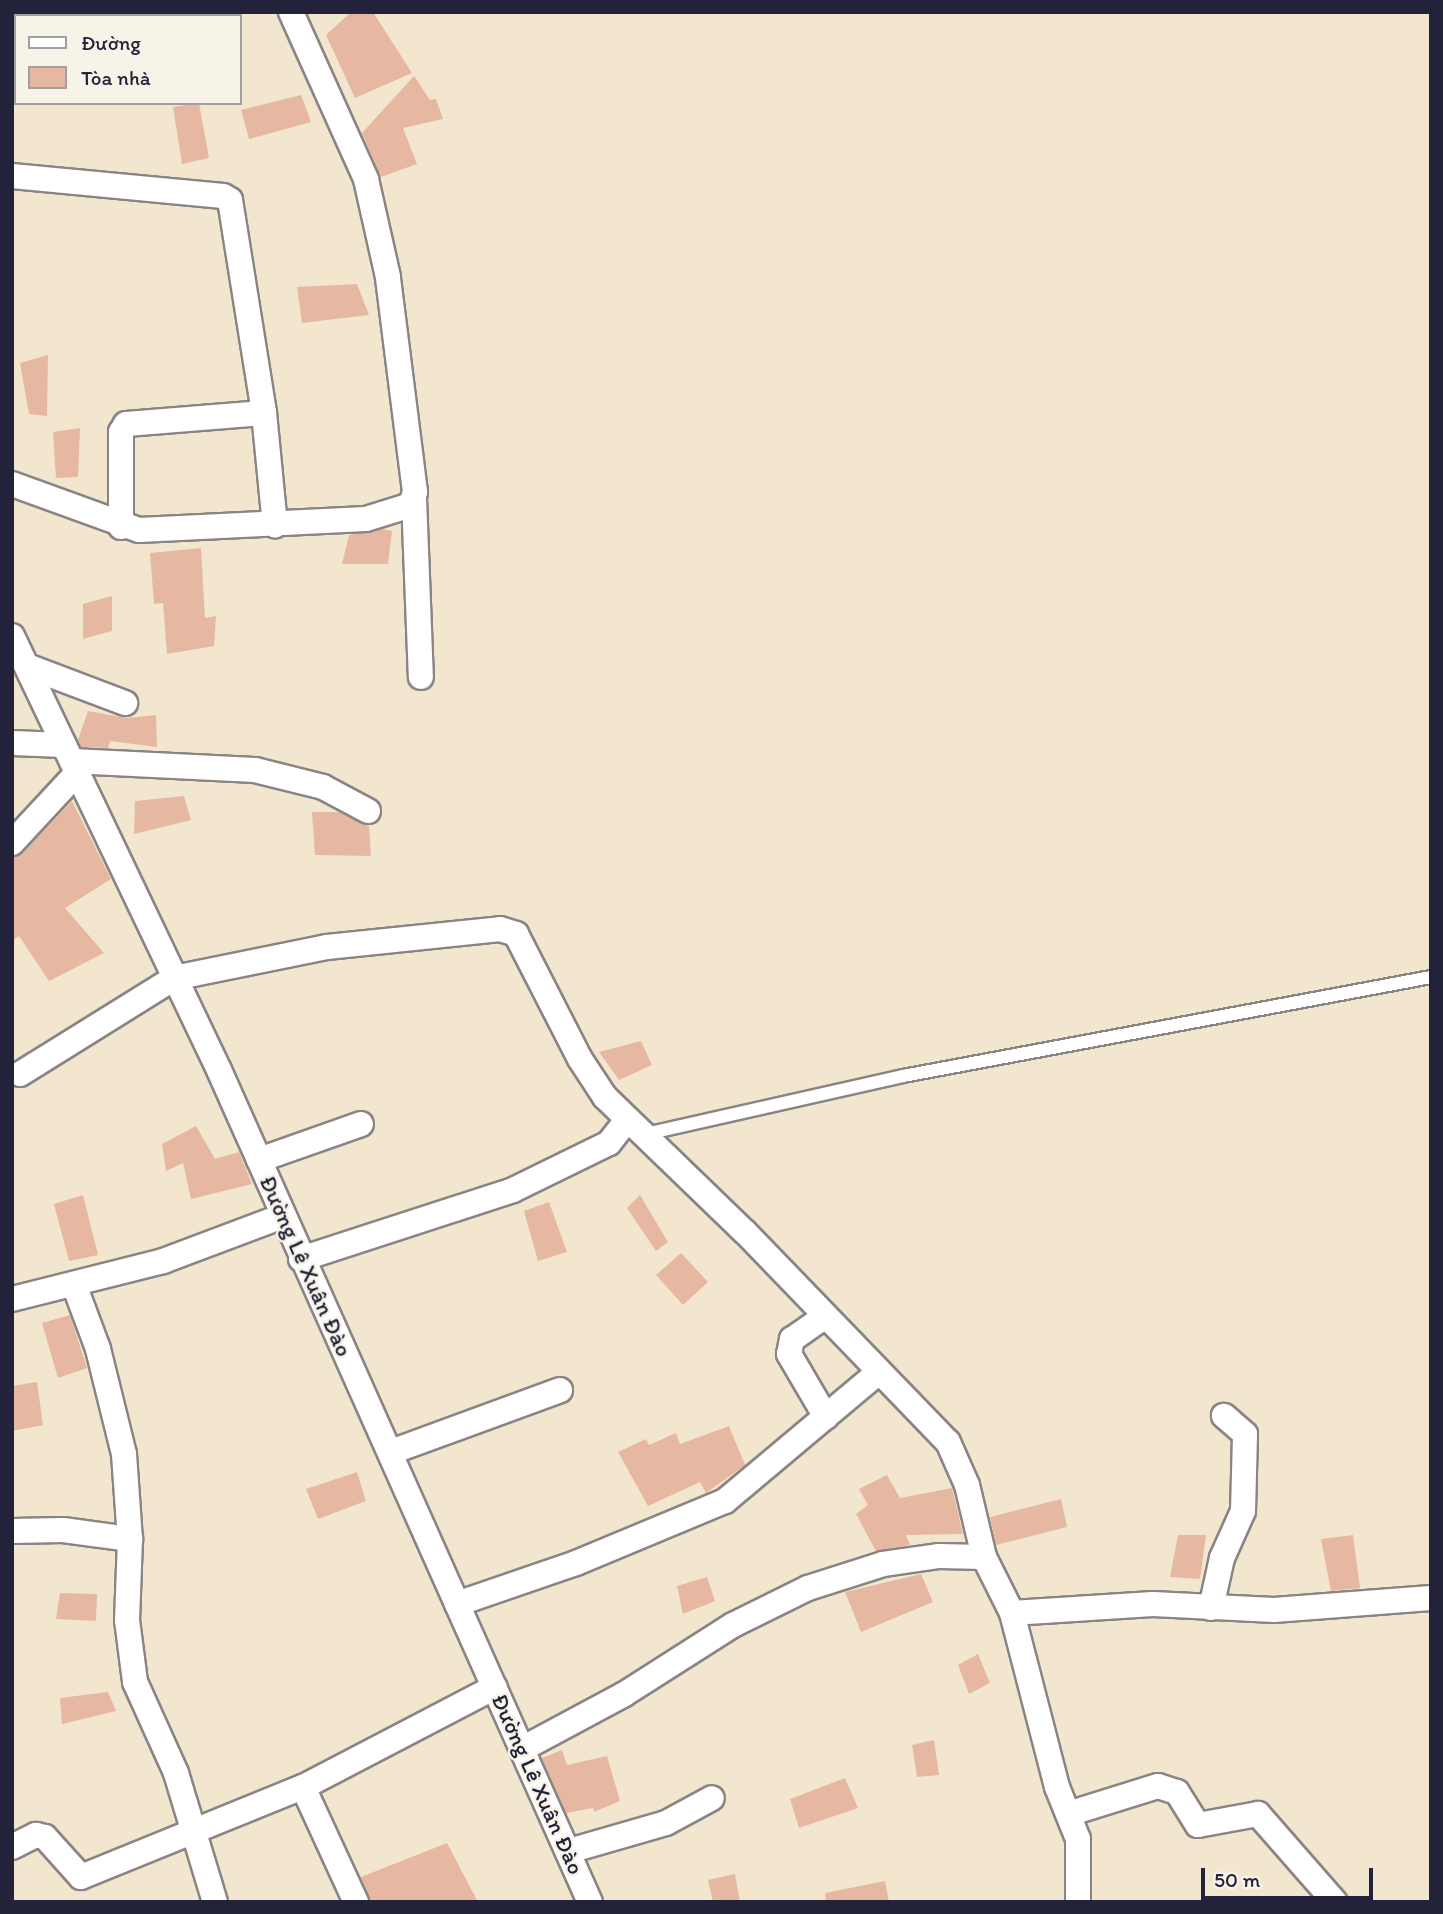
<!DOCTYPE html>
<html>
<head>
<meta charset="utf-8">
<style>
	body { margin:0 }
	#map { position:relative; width:1443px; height:1914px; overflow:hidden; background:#f3e6ce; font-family:Itim,sans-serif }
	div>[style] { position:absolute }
	.building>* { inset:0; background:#e7b8a1 }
	.roads { filter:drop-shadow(2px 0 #8a8484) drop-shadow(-2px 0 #8a8484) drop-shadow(0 2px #8a8484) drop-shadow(0 -2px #8a8484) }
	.service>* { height:12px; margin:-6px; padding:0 6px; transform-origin:6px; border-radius:6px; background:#fff }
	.minor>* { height:24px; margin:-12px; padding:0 12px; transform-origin:12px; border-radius:12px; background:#fff }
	span { translate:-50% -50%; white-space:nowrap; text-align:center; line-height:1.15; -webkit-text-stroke:5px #f7f3e8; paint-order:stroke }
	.street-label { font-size:23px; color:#22223b }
	.frame { position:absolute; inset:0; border:14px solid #22223b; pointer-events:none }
	.legend { position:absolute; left:14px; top:14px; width:228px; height:91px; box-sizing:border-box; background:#f7f3e8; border:2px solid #a29fa3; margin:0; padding:9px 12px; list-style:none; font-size:21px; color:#22223b }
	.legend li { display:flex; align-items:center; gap:14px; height:35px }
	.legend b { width:35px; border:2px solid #a29fa3 }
	.scale { position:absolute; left:1201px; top:1868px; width:172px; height:32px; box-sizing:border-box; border:4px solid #22223b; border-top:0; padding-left:9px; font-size:21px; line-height:24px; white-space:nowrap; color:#22223b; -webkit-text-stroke:5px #f7f3e8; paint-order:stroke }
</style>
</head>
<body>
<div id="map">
	<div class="building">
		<i style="clip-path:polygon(351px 12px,373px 12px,412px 73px,355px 98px,326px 35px)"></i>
		<i style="clip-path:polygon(414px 76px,430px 100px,436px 99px,443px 119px,403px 128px,417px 164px,381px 177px,362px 133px)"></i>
		<i style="clip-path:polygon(301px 95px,311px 122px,249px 139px,241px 110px)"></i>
		<i style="clip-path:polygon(199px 103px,209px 158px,182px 164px,173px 107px)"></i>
		<i style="clip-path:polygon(357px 284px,369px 315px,302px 323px,297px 287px)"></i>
		<i style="clip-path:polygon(48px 355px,47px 416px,29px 414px,20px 363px)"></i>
		<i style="clip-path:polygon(80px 428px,78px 477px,56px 478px,53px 432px)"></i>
		<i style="clip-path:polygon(383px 529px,392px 531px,388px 564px,342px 564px,349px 535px)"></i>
		<i style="clip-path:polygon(201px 548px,205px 618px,216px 616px,214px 646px,167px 654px,163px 603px,154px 604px,150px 553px)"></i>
		<i style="clip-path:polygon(112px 596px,112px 631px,83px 639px,83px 604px)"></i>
		<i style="clip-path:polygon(88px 711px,127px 718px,156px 715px,157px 747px,110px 741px,108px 748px,81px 747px,78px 740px)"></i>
		<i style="clip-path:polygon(184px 796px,191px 820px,134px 834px,135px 801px)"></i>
		<i style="clip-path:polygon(72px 801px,111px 879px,65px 908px,104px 953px,49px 981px,19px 936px,12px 941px,12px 857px,23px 853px)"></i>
		<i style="clip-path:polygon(312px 812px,338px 812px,369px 826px,371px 856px,315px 855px)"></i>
		<i style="clip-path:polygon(641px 1041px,652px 1065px,619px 1080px,599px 1052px)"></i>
		<i style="clip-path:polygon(196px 1126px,215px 1159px,239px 1152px,252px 1184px,191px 1199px,183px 1163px,166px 1171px,162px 1144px)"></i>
		<i style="clip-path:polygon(83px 1195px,98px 1255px,69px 1261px,54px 1204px)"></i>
		<i style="clip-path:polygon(640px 1195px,668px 1242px,656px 1251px,627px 1208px)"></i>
		<i style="clip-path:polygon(549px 1202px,567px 1252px,538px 1261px,524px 1211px)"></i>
		<i style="clip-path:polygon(681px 1253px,708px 1282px,683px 1305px,656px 1275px)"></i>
		<i style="clip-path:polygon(70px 1315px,87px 1368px,58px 1378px,42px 1323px)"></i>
		<i style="clip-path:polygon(37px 1382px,43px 1425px,12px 1431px,12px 1386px)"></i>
		<i style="clip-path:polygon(729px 1426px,745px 1465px,706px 1493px,700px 1482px,648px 1506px,618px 1452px,646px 1439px,649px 1445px,676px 1433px,680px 1444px)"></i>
		<i style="clip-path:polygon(357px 1472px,366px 1501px,318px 1519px,306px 1489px)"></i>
		<i style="clip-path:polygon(887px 1475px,900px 1498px,952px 1488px,963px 1534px,906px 1535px,910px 1545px,876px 1551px,856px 1514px,868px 1505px,859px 1489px)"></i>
		<i style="clip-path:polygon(1061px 1499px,1067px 1527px,996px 1545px,990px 1517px)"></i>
		<i style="clip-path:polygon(1178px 1535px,1206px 1535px,1200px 1579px,1170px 1577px)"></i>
		<i style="clip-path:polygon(1353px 1535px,1360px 1588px,1331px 1591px,1321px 1539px)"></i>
		<i style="clip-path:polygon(921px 1574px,933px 1602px,861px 1632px,845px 1592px)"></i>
		<i style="clip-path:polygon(707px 1577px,715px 1601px,683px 1614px,677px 1586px)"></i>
		<i style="clip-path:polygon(60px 1593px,97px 1594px,96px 1621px,56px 1619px)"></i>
		<i style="clip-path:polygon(978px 1654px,990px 1683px,969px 1694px,958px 1665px)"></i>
		<i style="clip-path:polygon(108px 1692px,116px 1711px,62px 1724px,60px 1698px)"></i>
		<i style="clip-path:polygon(934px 1740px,939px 1775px,917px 1777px,912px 1745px)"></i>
		<i style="clip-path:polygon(562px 1750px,567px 1765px,607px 1756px,620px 1801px,594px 1812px,593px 1808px,566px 1813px,542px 1758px)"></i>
		<i style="clip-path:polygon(845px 1778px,858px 1808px,799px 1828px,790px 1799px)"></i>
		<i style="clip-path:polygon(447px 1843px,478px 1902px,371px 1902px,361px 1877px)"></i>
		<i style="clip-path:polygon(735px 1874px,740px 1902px,713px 1902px,708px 1880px)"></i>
		<i style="clip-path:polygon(885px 1881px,889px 1902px,826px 1902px,825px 1893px)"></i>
	</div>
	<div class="roads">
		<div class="service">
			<i style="left:641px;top:1135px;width:269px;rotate:-12.7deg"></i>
			<i style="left:903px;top:1076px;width:537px;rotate:-10.62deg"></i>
		</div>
		<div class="minor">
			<i style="left:114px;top:16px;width:5px;rotate:-53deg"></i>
			<i style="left:12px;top:87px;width:4px;rotate:-27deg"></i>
			<i style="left:12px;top:176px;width:212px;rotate:5.4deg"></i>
			<i style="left:223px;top:196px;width:8px;rotate:30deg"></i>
			<i style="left:230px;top:200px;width:216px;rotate:80.9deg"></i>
			<i style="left:264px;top:413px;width:113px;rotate:84.4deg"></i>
			<i style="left:12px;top:484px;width:135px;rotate:19.9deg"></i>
			<i style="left:139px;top:530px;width:227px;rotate:-2.8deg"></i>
			<i style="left:366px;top:519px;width:47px;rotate:-17.3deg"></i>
			<i style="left:411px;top:505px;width:14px;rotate:-73deg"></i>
			<i style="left:415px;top:492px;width:217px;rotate:-97.2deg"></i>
			<i style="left:388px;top:277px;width:100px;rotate:-102.7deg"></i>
			<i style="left:366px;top:179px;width:183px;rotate:-114.2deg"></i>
			<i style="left:414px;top:498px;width:179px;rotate:87.8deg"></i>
			<i style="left:121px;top:527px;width:95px;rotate:-90deg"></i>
			<i style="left:121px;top:432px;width:9px;rotate:-58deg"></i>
			<i style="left:126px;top:424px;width:138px;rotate:-4.6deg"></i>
			<i style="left:12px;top:636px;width:481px;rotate:64.5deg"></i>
			<i style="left:219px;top:1070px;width:911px;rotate:65.97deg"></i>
			<i style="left:27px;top:666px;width:105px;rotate:20.7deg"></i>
			<i style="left:12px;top:743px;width:52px;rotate:2.2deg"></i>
			<i style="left:72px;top:761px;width:183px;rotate:2.8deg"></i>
			<i style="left:255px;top:770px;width:70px;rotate:14deg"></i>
			<i style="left:323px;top:787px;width:51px;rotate:28.1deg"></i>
			<i style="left:12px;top:843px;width:96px;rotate:-47.1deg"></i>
			<i style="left:20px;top:1074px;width:181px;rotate:-31.9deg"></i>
			<i style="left:174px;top:978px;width:156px;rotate:-11.5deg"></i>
			<i style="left:327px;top:947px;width:174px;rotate:-5.9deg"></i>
			<i style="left:500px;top:929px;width:17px;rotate:17deg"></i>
			<i style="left:516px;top:934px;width:140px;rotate:62.9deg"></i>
			<i style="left:580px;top:1059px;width:45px;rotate:56.7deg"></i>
			<i style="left:605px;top:1097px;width:194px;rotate:44deg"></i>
			<i style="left:745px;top:1232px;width:292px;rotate:46deg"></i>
			<i style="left:948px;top:1442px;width:47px;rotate:66.2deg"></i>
			<i style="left:967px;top:1485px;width:74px;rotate:76.7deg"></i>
			<i style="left:984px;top:1557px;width:63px;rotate:63.4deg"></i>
			<i style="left:1012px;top:1613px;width:180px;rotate:75.5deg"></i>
			<i style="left:1057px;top:1787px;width:56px;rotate:68deg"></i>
			<i style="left:1078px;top:1839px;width:63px;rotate:90deg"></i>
			<i style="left:259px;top:1160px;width:108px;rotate:-19.4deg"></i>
			<i style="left:301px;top:1259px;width:223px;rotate:-18deg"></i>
			<i style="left:513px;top:1190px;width:107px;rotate:-26.1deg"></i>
			<i style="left:609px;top:1143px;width:29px;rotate:-52deg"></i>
			<i style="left:75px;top:1287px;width:66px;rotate:69.6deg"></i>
			<i style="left:98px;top:1349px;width:108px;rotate:76.1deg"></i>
			<i style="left:124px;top:1454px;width:85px;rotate:86deg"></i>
			<i style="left:130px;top:1539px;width:81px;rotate:92.1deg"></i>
			<i style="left:127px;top:1620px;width:63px;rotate:82.6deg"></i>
			<i style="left:135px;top:1682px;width:100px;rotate:65.7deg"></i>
			<i style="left:176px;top:1773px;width:135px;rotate:73.2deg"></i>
			<i style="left:12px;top:1299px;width:156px;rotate:-14.1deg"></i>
			<i style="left:163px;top:1261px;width:128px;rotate:-20.6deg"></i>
			<i style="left:824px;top:1317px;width:39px;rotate:145deg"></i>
			<i style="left:792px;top:1339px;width:15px;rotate:101deg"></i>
			<i style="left:789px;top:1354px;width:73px;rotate:59.6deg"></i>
			<i style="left:391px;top:1452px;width:180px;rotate:-20.1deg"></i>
			<i style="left:12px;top:1531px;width:51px;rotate:-1.1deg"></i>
			<i style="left:63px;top:1530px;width:68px;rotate:7.7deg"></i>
			<i style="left:457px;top:1604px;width:126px;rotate:-19deg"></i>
			<i style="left:576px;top:1563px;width:161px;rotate:-22.6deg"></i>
			<i style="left:725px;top:1501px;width:201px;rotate:-40deg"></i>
			<i style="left:1211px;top:1608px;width:51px;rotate:-77.6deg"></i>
			<i style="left:1222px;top:1558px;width:51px;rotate:-65.9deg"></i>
			<i style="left:1243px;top:1511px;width:77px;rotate:-88.5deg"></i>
			<i style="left:1245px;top:1434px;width:28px;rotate:-139deg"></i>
			<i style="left:1012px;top:1613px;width:141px;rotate:-3.7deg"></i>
			<i style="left:1153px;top:1604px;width:121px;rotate:2.8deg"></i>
			<i style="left:1274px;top:1610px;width:157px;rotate:-4.4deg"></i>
			<i style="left:524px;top:1748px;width:112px;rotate:-28.2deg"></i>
			<i style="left:623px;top:1695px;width:130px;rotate:-32.5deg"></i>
			<i style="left:733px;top:1625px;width:84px;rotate:-26.3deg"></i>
			<i style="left:808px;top:1588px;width:79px;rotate:-17.7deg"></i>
			<i style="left:883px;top:1564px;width:57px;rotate:-8.1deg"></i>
			<i style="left:939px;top:1556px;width:45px;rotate:1.3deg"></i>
			<i style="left:303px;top:1787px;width:127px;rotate:65.3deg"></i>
			<i style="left:1068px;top:1814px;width:94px;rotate:-17.3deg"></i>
			<i style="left:1158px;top:1786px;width:20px;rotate:18deg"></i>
			<i style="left:1177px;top:1792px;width:39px;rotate:58deg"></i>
			<i style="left:1198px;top:1825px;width:61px;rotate:-10.4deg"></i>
			<i style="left:1258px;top:1814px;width:117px;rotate:48.8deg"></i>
			<i style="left:12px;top:1847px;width:27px;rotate:-27deg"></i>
			<i style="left:36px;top:1835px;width:9px;rotate:13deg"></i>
			<i style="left:45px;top:1837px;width:54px;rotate:48deg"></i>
			<i style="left:81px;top:1877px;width:240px;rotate:-22.1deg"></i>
			<i style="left:303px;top:1787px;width:216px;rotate:-27.5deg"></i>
			<i style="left:569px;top:1851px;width:101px;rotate:-16.1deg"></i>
			<i style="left:666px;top:1823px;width:52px;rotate:-28.5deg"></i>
		</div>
	</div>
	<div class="street-label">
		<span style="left:306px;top:1266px;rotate:66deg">Đường Lê Xuân Đào</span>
		<span style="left:538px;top:1784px;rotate:66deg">Đường Lê Xuân Đào</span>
	</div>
	<div class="frame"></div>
	<ul class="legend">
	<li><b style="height:9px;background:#fff"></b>Đường</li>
	<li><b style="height:19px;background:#e7b8a1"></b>Tòa nhà</li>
	</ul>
	<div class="scale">50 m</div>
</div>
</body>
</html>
